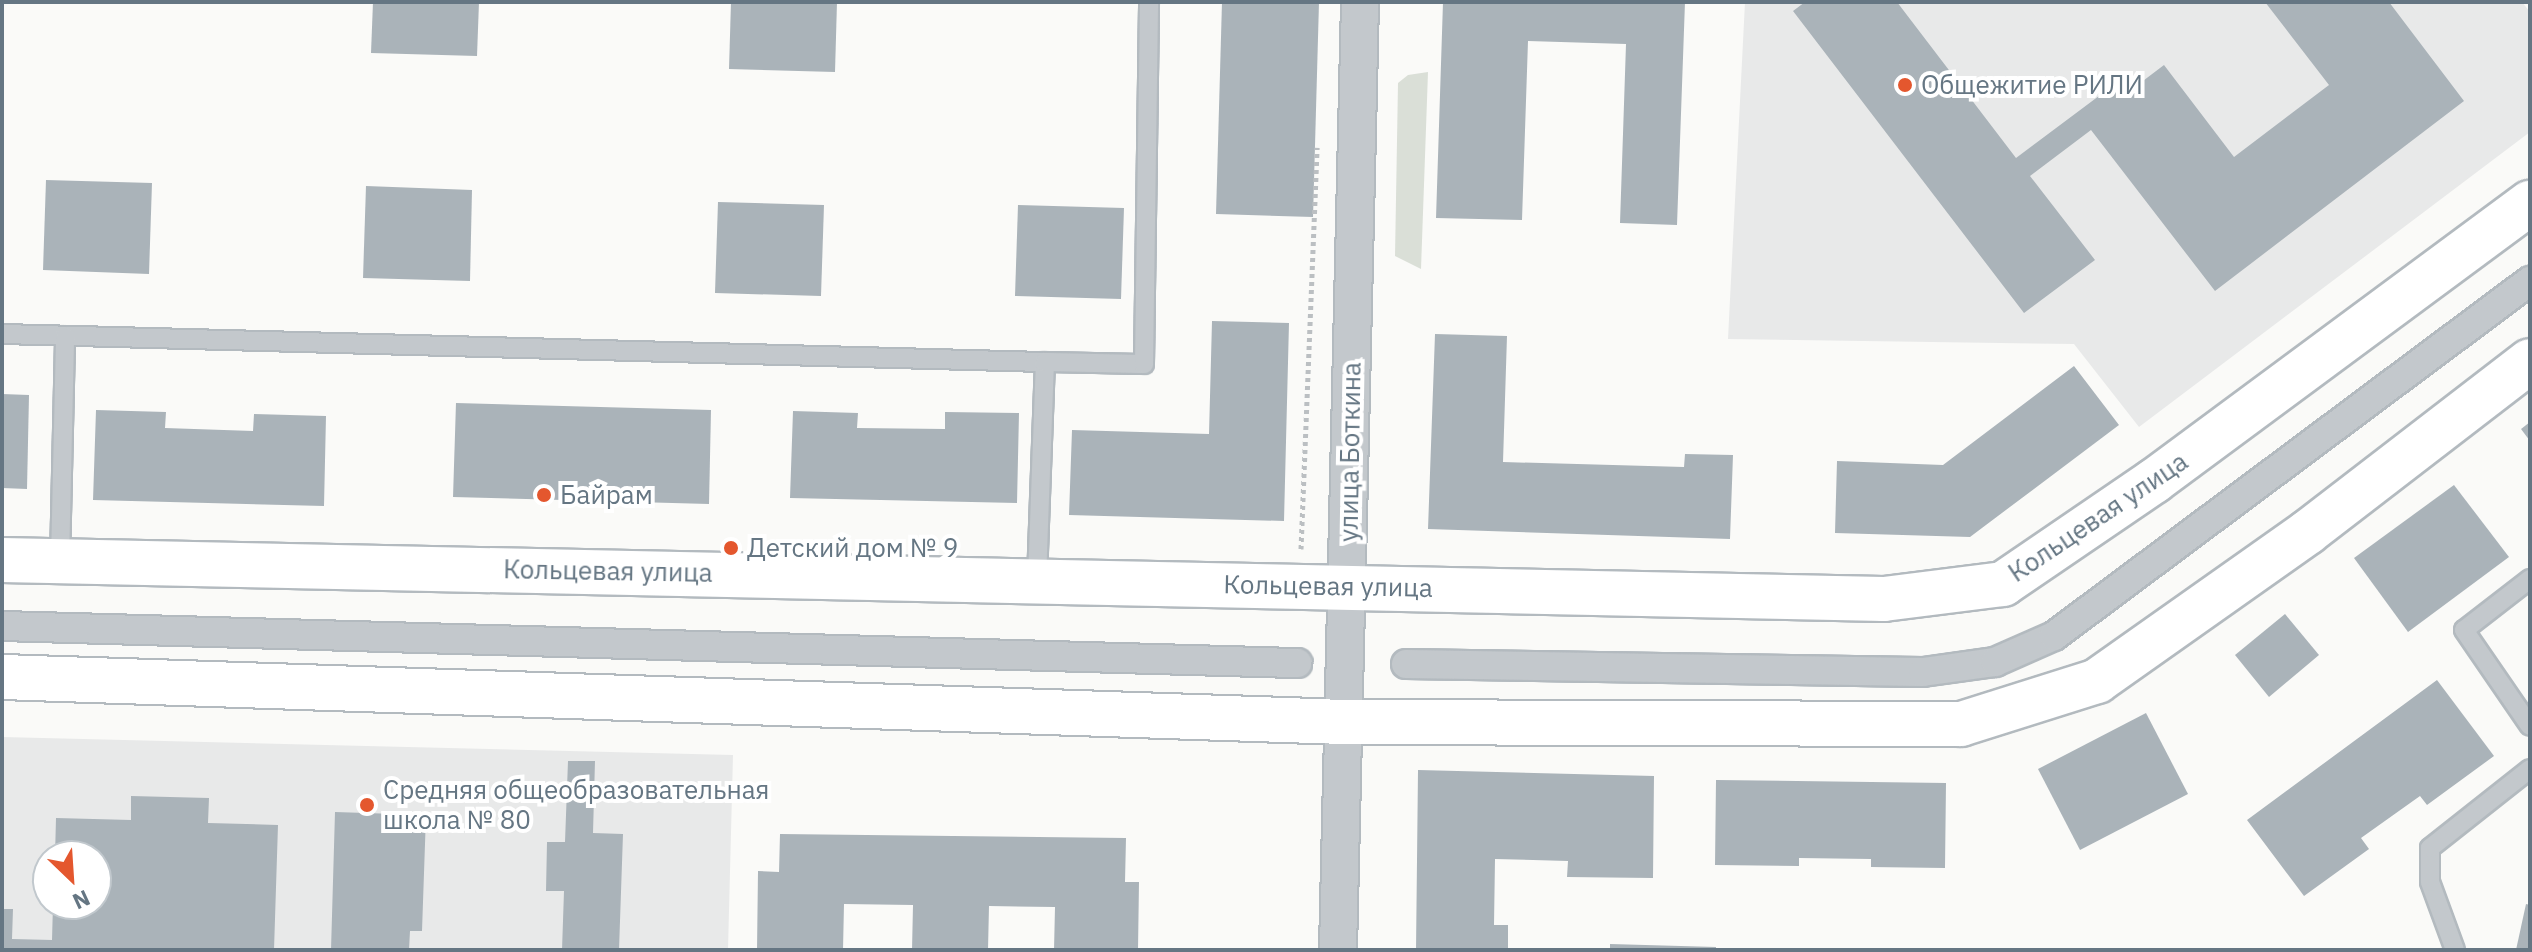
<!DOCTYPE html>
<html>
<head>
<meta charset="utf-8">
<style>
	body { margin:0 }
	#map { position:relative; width:2532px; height:952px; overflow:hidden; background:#fafaf8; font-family:"IBM Plex Sans",sans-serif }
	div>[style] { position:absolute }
	.built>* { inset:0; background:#e8e9e9 }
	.green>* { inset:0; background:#dadfd7 }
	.building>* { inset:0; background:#aab3b9 }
	.path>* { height:5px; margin-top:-2.5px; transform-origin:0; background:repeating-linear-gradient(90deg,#bbbfc2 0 4px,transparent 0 8px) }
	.roads { filter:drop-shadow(2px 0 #b3babf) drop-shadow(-2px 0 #b3babf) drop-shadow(0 2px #b3babf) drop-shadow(0 -2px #b3babf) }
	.service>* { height:18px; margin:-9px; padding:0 9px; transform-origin:9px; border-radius:9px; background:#c3c8cc }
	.pedestrian>* { height:28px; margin:-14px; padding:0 14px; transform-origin:14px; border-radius:14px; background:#c3c8cc }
	.minor>* { height:36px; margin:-18px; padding:0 18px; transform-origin:18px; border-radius:18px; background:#c3c8cc }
	.secondary>* { height:44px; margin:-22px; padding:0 22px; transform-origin:22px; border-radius:22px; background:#fff }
	.dots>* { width:22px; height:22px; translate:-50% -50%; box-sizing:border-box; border:4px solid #fff; border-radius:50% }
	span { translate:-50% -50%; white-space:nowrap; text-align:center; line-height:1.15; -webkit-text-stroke:8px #fff; paint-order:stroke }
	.poi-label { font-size:26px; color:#657683 }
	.left { translate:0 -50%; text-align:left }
	.street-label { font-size:26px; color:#657683 }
	.frame { position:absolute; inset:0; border:4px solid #657683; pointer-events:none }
	.north { position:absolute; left:32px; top:840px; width:80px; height:80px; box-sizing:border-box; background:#fff; border:2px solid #c1c8cd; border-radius:50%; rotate:155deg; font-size:22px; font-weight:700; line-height:32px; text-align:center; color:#657683 }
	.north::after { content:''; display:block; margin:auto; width:28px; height:36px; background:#e4572e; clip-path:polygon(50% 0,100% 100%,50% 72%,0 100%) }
</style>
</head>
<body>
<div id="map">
	<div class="built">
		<i style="clip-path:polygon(1745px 2px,2522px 2px,2530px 12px,2530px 132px,2139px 427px,2074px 344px,1728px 339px)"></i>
		<i style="clip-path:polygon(evenodd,2px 737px,733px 755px,728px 950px,2px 950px,2px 737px,48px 856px,96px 856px,96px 904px,48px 904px,48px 856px)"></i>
	</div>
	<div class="green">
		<i style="clip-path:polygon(1428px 72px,1421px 269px,1395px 256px,1398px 83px,1408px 75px)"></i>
	</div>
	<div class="building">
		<i style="clip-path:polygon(373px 2px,479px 2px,477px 56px,371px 53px)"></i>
		<i style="clip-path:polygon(731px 2px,837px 2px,835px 72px,729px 69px)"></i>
		<i style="clip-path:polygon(1222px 2px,1319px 2px,1313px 217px,1216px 214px)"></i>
		<i style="clip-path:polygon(1443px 2px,1685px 2px,1677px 225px,1620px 223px,1626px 44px,1528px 41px,1522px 220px,1436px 218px)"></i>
		<i style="clip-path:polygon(1805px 2px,1897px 2px,2016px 158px,2123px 78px,2131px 90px,2164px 65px,2234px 157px,2329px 85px,2265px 2px,2389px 2px,2464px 101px,2215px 291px,2091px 130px,2030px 176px,2095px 260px,2024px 313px,1793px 11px)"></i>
		<i style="clip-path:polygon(46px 180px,152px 183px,149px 274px,43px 270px)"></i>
		<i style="clip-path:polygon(366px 186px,472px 190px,470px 281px,363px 278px)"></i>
		<i style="clip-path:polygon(718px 202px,824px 205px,821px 296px,715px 293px)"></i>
		<i style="clip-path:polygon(1018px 205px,1124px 208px,1121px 299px,1015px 296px)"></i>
		<i style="clip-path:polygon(1212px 321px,1289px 323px,1284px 521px,1069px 515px,1072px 430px,1209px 434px)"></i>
		<i style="clip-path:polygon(1435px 334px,1507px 336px,1503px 462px,1684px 467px,1685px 454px,1733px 455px,1730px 539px,1428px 529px)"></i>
		<i style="clip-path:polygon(2074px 366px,2119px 425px,1970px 537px,1835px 533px,1837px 461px,1943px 465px)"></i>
		<i style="clip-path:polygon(2px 394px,29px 395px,27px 489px,2px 488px)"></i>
		<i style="clip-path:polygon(456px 403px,711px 410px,709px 504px,453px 497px)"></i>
		<i style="clip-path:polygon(96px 410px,166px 412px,165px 428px,253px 431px,254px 414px,326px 416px,324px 506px,93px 500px)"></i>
		<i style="clip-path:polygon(793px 411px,858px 413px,857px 428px,945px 429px,945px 412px,1019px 413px,1017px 503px,790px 498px)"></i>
		<i style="clip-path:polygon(2530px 422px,2530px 441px,2521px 429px)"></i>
		<i style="clip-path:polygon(2454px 485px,2509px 557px,2408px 632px,2354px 558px)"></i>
		<i style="clip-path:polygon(2285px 614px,2319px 655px,2269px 697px,2235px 655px)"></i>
		<i style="clip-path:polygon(2437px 680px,2494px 756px,2427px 805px,2420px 796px,2361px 838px,2369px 849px,2304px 896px,2247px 820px)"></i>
		<i style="clip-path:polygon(2146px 713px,2188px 794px,2080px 850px,2038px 769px)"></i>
		<i style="clip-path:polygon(568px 761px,595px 761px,593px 833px,623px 834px,619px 950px,562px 950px,564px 891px,546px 891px,547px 842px,565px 842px)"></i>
		<i style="clip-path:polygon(1418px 770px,1654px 776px,1653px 878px,1567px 877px,1568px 861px,1495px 859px,1494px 925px,1508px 925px,1508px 950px,1416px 950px)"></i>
		<i style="clip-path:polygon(1716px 780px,1946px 783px,1945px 868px,1871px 867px,1871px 859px,1799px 858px,1799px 866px,1715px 865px)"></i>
		<i style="clip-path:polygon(131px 796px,209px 798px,208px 823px,278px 825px,274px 950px,2px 950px,2px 909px,13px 909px,12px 939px,52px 940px,53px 904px,96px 904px,96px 856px,55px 856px,56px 818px,131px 820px)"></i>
		<i style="clip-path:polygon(335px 812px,426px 815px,422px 931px,410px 931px,409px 950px,331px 950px)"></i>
		<i style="clip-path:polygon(780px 834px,1126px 838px,1125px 882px,1139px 882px,1138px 950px,1054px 950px,1055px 907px,989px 906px,988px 950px,912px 950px,913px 905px,844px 904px,843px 950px,757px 950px,758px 871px,779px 872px)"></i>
		<i style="clip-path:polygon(2526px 904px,2530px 905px,2530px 950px,2516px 950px)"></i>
		<i style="clip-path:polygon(1610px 944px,1716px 947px,1716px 950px,1610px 950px)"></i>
	</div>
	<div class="path">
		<i style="left:1301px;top:549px;width:402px;rotate:-87.7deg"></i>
	</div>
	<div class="roads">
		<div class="service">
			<i style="left:2px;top:334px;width:1043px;rotate:1.54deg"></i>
			<i style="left:60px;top:561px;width:225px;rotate:-88.7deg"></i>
			<i style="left:1037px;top:579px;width:217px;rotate:-87.9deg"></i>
			<i style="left:1045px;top:362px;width:99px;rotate:1.2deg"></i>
			<i style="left:1144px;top:364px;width:362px;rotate:-89.2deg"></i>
			<i style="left:2530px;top:579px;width:83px;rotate:142.3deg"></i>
			<i style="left:2464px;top:630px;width:116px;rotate:55.5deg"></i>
			<i style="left:2455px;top:950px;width:72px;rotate:-110.2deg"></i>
			<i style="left:2430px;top:882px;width:34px;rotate:-90deg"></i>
			<i style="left:2430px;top:848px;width:127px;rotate:-38.3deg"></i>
		</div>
		<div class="pedestrian">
			<i style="left:2px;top:626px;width:1296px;rotate:1.64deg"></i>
			<i style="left:1406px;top:664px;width:517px;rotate:0.89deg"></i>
			<i style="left:1923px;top:672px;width:73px;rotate:-7.9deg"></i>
			<i style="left:1995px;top:662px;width:64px;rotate:-23.8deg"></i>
			<i style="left:2054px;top:636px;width:594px;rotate:-36.72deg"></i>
		</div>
		<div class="minor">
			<i style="left:1338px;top:950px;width:948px;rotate:-88.67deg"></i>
		</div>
		<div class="secondary">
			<i style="left:2px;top:560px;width:1882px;rotate:1.19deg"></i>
			<i style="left:1884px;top:599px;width:120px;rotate:-7.2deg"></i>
			<i style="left:2003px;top:584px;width:183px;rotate:-34.3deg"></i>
			<i style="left:2154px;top:481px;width:468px;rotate:-36.5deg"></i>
			<i style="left:2px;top:677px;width:1343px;rotate:1.92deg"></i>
			<i style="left:1344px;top:722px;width:617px;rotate:0.19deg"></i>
			<i style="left:1961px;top:724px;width:143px;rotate:-17.5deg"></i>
			<i style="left:2097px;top:681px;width:258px;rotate:-35.2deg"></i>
			<i style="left:2308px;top:532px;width:280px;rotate:-37.6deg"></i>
		</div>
	</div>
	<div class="dots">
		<i style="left:1905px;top:85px;background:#e4572e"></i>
		<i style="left:544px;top:495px;background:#e4572e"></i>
		<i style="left:731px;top:548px;background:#e4572e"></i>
		<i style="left:367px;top:805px;background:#e4572e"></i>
	</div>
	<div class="poi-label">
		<span class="left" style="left:1921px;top:85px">Общежитие РИЛИ</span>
		<span class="left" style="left:560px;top:495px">Байрам</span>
		<span class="left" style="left:747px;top:548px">Детский дом № 9</span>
		<span class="left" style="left:383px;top:805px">Средняя общеобразовательная<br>школа № 80</span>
	</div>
	<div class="street-label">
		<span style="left:1350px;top:452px;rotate:-89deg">улица Боткина</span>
		<span style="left:2098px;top:517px;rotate:-34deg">Кольцевая улица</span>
		<span style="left:608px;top:571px;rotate:1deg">Кольцевая улица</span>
		<span style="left:1328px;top:586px;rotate:1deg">Кольцевая улица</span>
	</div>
	<div class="frame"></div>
	<div class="north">N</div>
</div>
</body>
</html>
